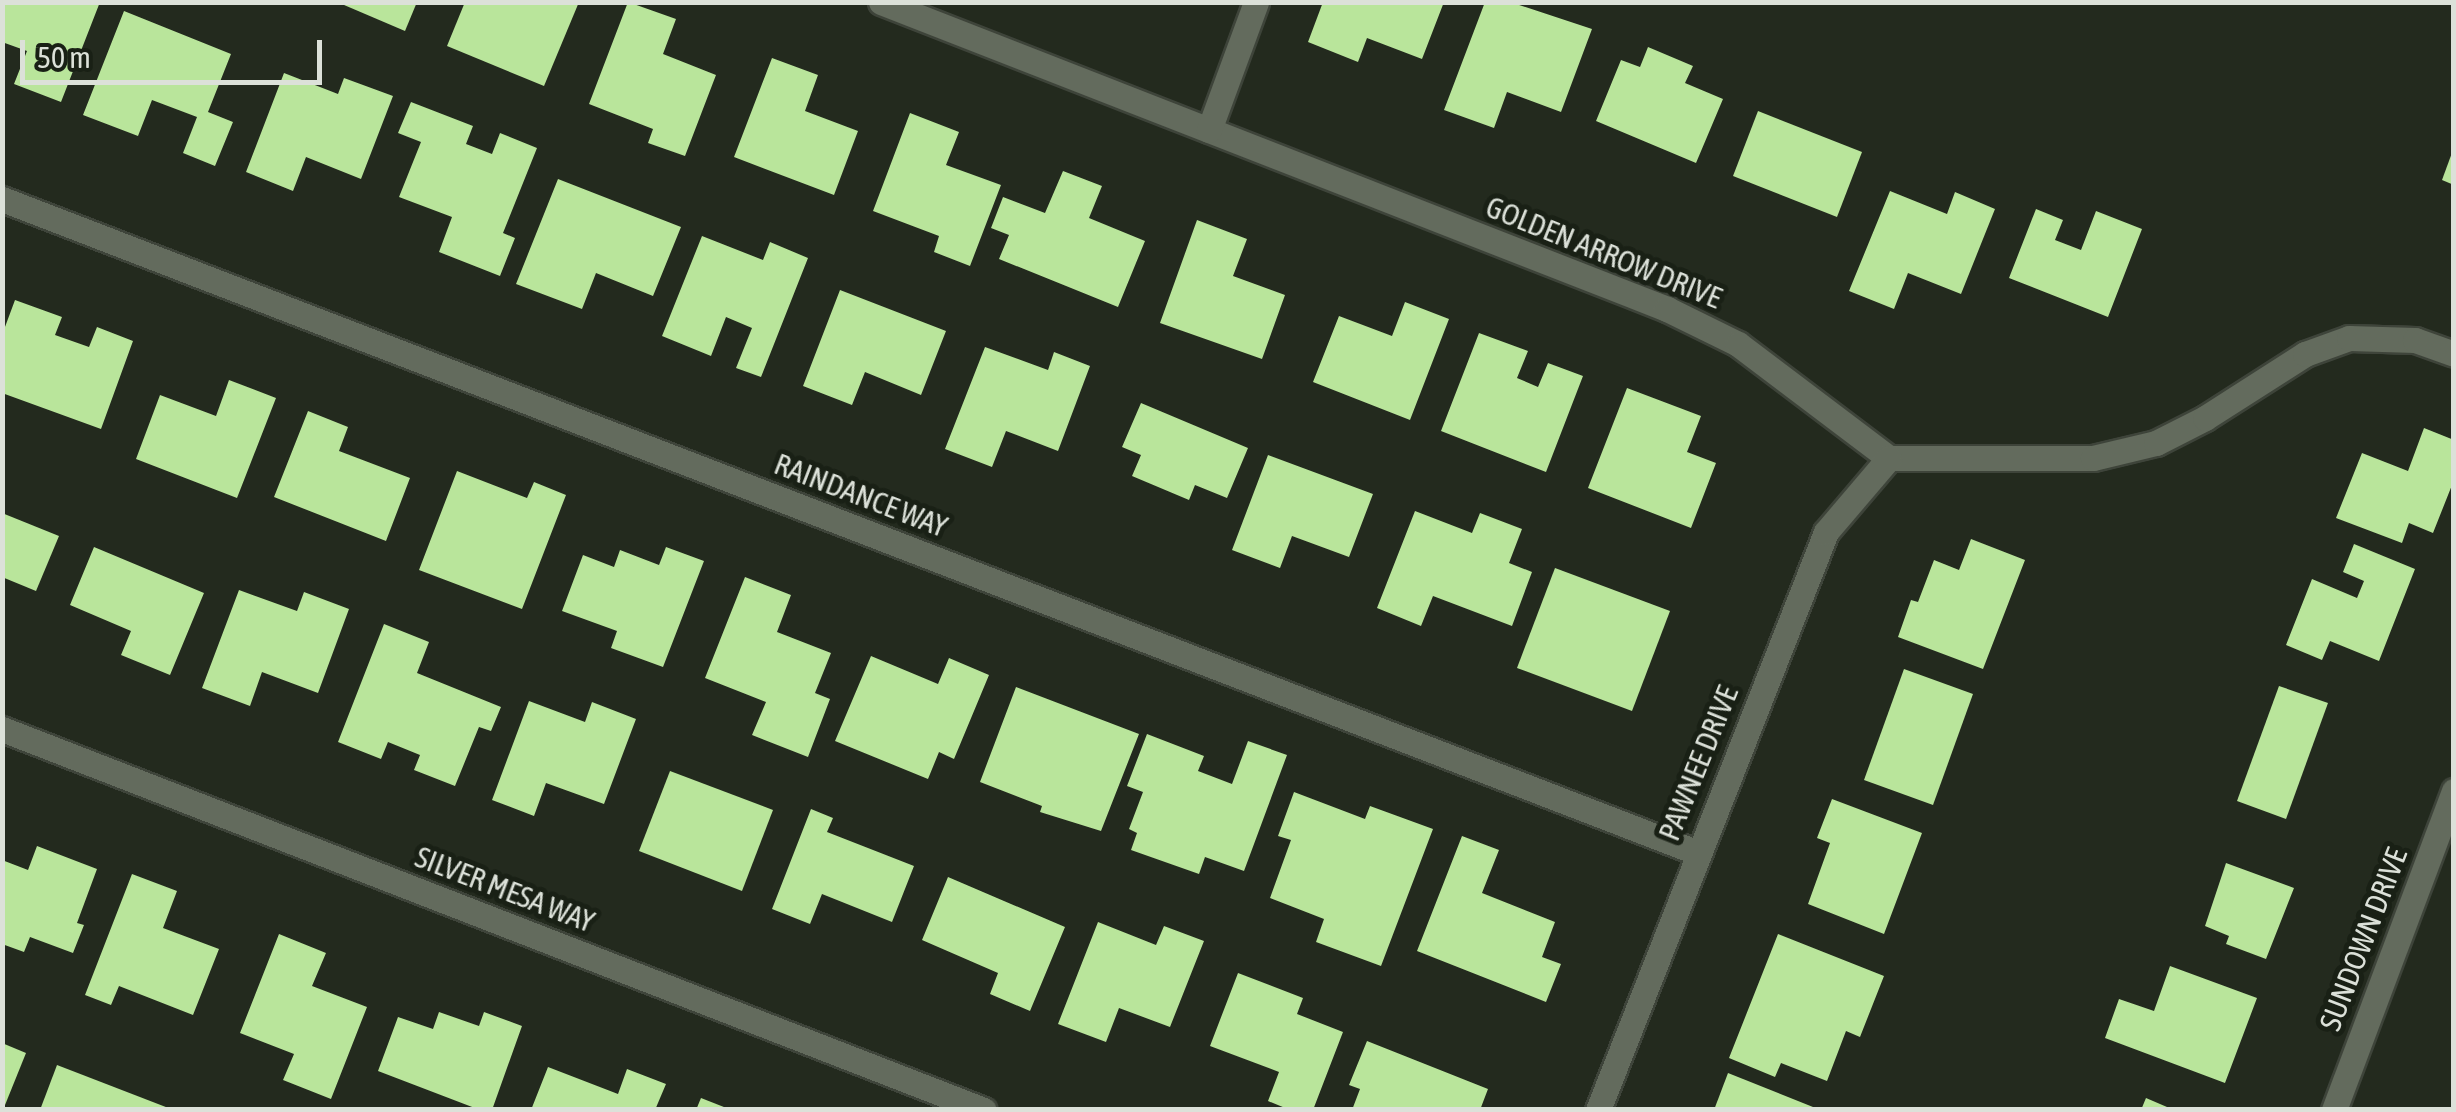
<!DOCTYPE html>
<html>
<head>
<meta charset="utf-8">
<style>
	body { margin:0 }
	#map { position:relative; width:2456px; height:1112px; overflow:hidden; background:#232a1e; font-family:"Asap Condensed",sans-serif }
	div>[style] { position:absolute }
	.building>* { inset:0; background:#b9e59b }
	.roads { filter:drop-shadow(2px 0 #3e443a) drop-shadow(-2px 0 #3e443a) drop-shadow(0 2px #3e443a) drop-shadow(0 -2px #3e443a) }
	.street>* { height:25px; margin:-12.5px; padding:0 12.5px; transform-origin:12.5px; border-radius:12.5px; background:#636b5d }
	span { translate:-50% -50%; white-space:nowrap; text-align:center; line-height:1.15; -webkit-text-stroke:10px #192015; paint-order:stroke }
	.street-label { font-size:30px; color:#dce1d9 }
	.frame { position:absolute; inset:0; border:5px solid #dce1d9; pointer-events:none }
	.scale { position:absolute; left:20px; top:40px; width:302px; height:45px; box-sizing:border-box; border:5px solid #dce1d9; border-top:0; padding-left:12px; font-size:30px; line-height:35px; white-space:nowrap; color:#dce1d9; -webkit-text-stroke:8px #192015; paint-order:stroke }
</style>
</head>
<body>
<div id="map">
	<div class="building">
		<i style="clip-path:polygon(2px 2px,100px 2px,61px 102px,14px 84px,27px 51px,2px 42px)"></i>
		<i style="clip-path:polygon(337px 2px,417px 2px,405px 31px)"></i>
		<i style="clip-path:polygon(465px 2px,579px 2px,544px 86px,447px 46px)"></i>
		<i style="clip-path:polygon(628px 2px,676px 19px,663px 54px,716px 75px,685px 156px,648px 143px,653px 129px,589px 104px)"></i>
		<i style="clip-path:polygon(1323px 2px,1444px 2px,1422px 59px,1367px 38px,1358px 62px,1308px 42px)"></i>
		<i style="clip-path:polygon(1485px 2px,1510px 2px,1592px 29px,1561px 112px,1507px 92px,1494px 128px,1444px 110px)"></i>
		<i style="clip-path:polygon(124px 11px,231px 54px,208px 112px,233px 122px,215px 166px,183px 153px,197px 117px,152px 100px,138px 136px,83px 115px)"></i>
		<i style="clip-path:polygon(1648px 47px,1693px 66px,1685px 83px,1723px 99px,1696px 163px,1596px 121px,1621px 60px,1640px 67px)"></i>
		<i style="clip-path:polygon(772px 58px,818px 75px,805px 111px,858px 131px,834px 195px,734px 157px)"></i>
		<i style="clip-path:polygon(284px 73px,338px 94px,344px 78px,393px 96px,361px 179px,306px 157px,293px 191px,246px 172px)"></i>
		<i style="clip-path:polygon(411px 102px,473px 126px,466px 144px,492px 154px,500px 133px,537px 148px,503px 233px,515px 238px,500px 276px,439px 252px,452px 217px,399px 197px,421px 142px,398px 133px)"></i>
		<i style="clip-path:polygon(1758px 111px,1862px 152px,1837px 217px,1733px 176px)"></i>
		<i style="clip-path:polygon(910px 113px,959px 132px,946px 165px,1001px 185px,970px 266px,934px 252px,939px 236px,873px 211px)"></i>
		<i style="clip-path:polygon(2453px 150px,2454px 150px,2454px 185px,2442px 180px)"></i>
		<i style="clip-path:polygon(1063px 171px,1102px 186px,1089px 218px,1145px 241px,1118px 307px,999px 259px,1009px 235px,991px 228px,1003px 197px,1045px 213px)"></i>
		<i style="clip-path:polygon(558px 179px,681px 227px,653px 296px,596px 273px,582px 309px,516px 284px)"></i>
		<i style="clip-path:polygon(1890px 191px,1947px 214px,1955px 192px,1995px 209px,1961px 294px,1908px 273px,1894px 309px,1849px 291px)"></i>
		<i style="clip-path:polygon(2036px 209px,2063px 220px,2055px 240px,2081px 250px,2096px 211px,2142px 229px,2108px 317px,2009px 278px)"></i>
		<i style="clip-path:polygon(1197px 220px,1247px 239px,1233px 276px,1285px 295px,1262px 359px,1160px 323px)"></i>
		<i style="clip-path:polygon(702px 236px,763px 260px,770px 242px,808px 258px,761px 377px,736px 368px,752px 328px,726px 317px,711px 356px,662px 336px)"></i>
		<i style="clip-path:polygon(840px 290px,946px 331px,921px 395px,865px 372px,852px 405px,803px 386px)"></i>
		<i style="clip-path:polygon(15px 300px,62px 317px,55px 335px,89px 347px,97px 327px,133px 341px,101px 429px,2px 393px,2px 335px)"></i>
		<i style="clip-path:polygon(1405px 302px,1449px 319px,1410px 420px,1313px 382px,1339px 316px,1392px 336px)"></i>
		<i style="clip-path:polygon(1479px 333px,1528px 351px,1517px 378px,1538px 387px,1548px 363px,1583px 376px,1546px 472px,1441px 431px)"></i>
		<i style="clip-path:polygon(985px 347px,1048px 370px,1054px 352px,1090px 366px,1058px 451px,1006px 431px,992px 467px,945px 449px)"></i>
		<i style="clip-path:polygon(229px 380px,276px 398px,237px 498px,136px 459px,160px 395px,216px 416px)"></i>
		<i style="clip-path:polygon(1627px 388px,1701px 416px,1687px 452px,1716px 463px,1691px 528px,1588px 488px)"></i>
		<i style="clip-path:polygon(1141px 403px,1248px 448px,1227px 498px,1195px 485px,1189px 500px,1132px 476px,1141px 455px,1122px 447px)"></i>
		<i style="clip-path:polygon(308px 411px,348px 427px,339px 451px,410px 478px,386px 541px,274px 497px)"></i>
		<i style="clip-path:polygon(2424px 428px,2454px 440px,2454px 480px,2433px 533px,2409px 523px,2402px 543px,2336px 518px,2362px 453px,2408px 471px)"></i>
		<i style="clip-path:polygon(1268px 455px,1373px 494px,1349px 557px,1292px 536px,1280px 568px,1232px 550px)"></i>
		<i style="clip-path:polygon(457px 471px,527px 498px,534px 482px,566px 495px,522px 609px,419px 570px)"></i>
		<i style="clip-path:polygon(1415px 511px,1472px 533px,1480px 513px,1522px 529px,1509px 563px,1532px 572px,1512px 626px,1433px 596px,1421px 626px,1377px 608px)"></i>
		<i style="clip-path:polygon(2px 513px,59px 536px,36px 591px,2px 577px)"></i>
		<i style="clip-path:polygon(1971px 539px,2025px 560px,1983px 669px,1898px 637px,1911px 600px,1918px 602px,1934px 560px,1959px 570px)"></i>
		<i style="clip-path:polygon(2354px 544px,2415px 569px,2379px 661px,2330px 641px,2322px 660px,2286px 645px,2312px 579px,2357px 598px,2364px 581px,2343px 572px)"></i>
		<i style="clip-path:polygon(94px 547px,204px 593px,170px 675px,121px 655px,131px 631px,70px 605px)"></i>
		<i style="clip-path:polygon(666px 547px,704px 561px,663px 667px,611px 648px,617px 631px,562px 611px,583px 555px,614px 567px,620px 550px,659px 565px)"></i>
		<i style="clip-path:polygon(1555px 568px,1670px 611px,1632px 711px,1517px 668px)"></i>
		<i style="clip-path:polygon(745px 577px,791px 595px,777px 632px,831px 653px,815px 693px,830px 699px,808px 757px,752px 735px,766px 702px,705px 678px)"></i>
		<i style="clip-path:polygon(239px 590px,297px 611px,304px 592px,349px 609px,318px 693px,262px 672px,250px 706px,202px 688px)"></i>
		<i style="clip-path:polygon(384px 624px,429px 642px,417px 673px,501px 707px,491px 731px,479px 727px,455px 786px,414px 770px,420px 755px,388px 742px,381px 759px,338px 742px)"></i>
		<i style="clip-path:polygon(871px 656px,938px 684px,949px 658px,989px 675px,954px 759px,939px 752px,928px 779px,835px 741px)"></i>
		<i style="clip-path:polygon(1904px 669px,1973px 694px,1933px 805px,1864px 780px)"></i>
		<i style="clip-path:polygon(2279px 686px,2328px 703px,2286px 819px,2237px 801px)"></i>
		<i style="clip-path:polygon(1016px 687px,1139px 734px,1101px 831px,1040px 812px,1042px 806px,980px 782px)"></i>
		<i style="clip-path:polygon(529px 701px,585px 722px,592px 702px,636px 719px,604px 804px,546px 783px,534px 816px,492px 800px)"></i>
		<i style="clip-path:polygon(1147px 734px,1204px 756px,1198px 771px,1232px 784px,1248px 741px,1287px 755px,1244px 871px,1205px 857px,1199px 874px,1131px 850px,1137px 833px,1129px 829px,1143px 792px,1127px 786px)"></i>
		<i style="clip-path:polygon(670px 771px,773px 810px,742px 891px,639px 851px)"></i>
		<i style="clip-path:polygon(1294px 792px,1365px 819px,1370px 806px,1433px 829px,1381px 966px,1316px 942px,1324px 919px,1270px 898px,1291px 840px,1278px 836px)"></i>
		<i style="clip-path:polygon(1832px 799px,1922px 833px,1884px 934px,1808px 904px,1830px 843px,1817px 838px)"></i>
		<i style="clip-path:polygon(811px 809px,833px 818px,827px 832px,914px 866px,892px 922px,822px 894px,810px 924px,772px 909px)"></i>
		<i style="clip-path:polygon(1462px 836px,1499px 850px,1482px 893px,1555px 922px,1542px 957px,1561px 964px,1546px 1002px,1417px 951px)"></i>
		<i style="clip-path:polygon(37px 846px,97px 869px,77px 923px,84px 925px,73px 953px,30px 937px,24px 952px,2px 944px,2px 860px,28px 870px)"></i>
		<i style="clip-path:polygon(2226px 863px,2294px 888px,2266px 959px,2226px 944px,2229px 936px,2205px 926px)"></i>
		<i style="clip-path:polygon(132px 874px,177px 891px,163px 928px,219px 949px,193px 1015px,119px 986px,111px 1005px,85px 995px)"></i>
		<i style="clip-path:polygon(948px 877px,1065px 927px,1030px 1011px,990px 994px,998px 973px,922px 940px)"></i>
		<i style="clip-path:polygon(1098px 922px,1156px 945px,1164px 926px,1204px 941px,1170px 1027px,1119px 1008px,1106px 1042px,1058px 1024px)"></i>
		<i style="clip-path:polygon(279px 934px,326px 953px,312px 986px,367px 1007px,331px 1099px,283px 1080px,294px 1054px,240px 1033px)"></i>
		<i style="clip-path:polygon(1778px 934px,1884px 976px,1860px 1037px,1846px 1031px,1827px 1081px,1781px 1063px,1775px 1077px,1729px 1058px)"></i>
		<i style="clip-path:polygon(2170px 966px,2257px 998px,2225px 1083px,2105px 1038px,2119px 999px,2154px 1011px)"></i>
		<i style="clip-path:polygon(1238px 973px,1303px 998px,1297px 1014px,1343px 1032px,1313px 1110px,1290px 1110px,1268px 1101px,1279px 1072px,1210px 1046px)"></i>
		<i style="clip-path:polygon(439px 1012px,479px 1026px,484px 1012px,522px 1026px,492px 1110px,480px 1110px,378px 1071px,398px 1017px,433px 1029px)"></i>
		<i style="clip-path:polygon(1367px 1041px,1488px 1089px,1480px 1110px,1352px 1110px,1360px 1089px,1349px 1085px)"></i>
		<i style="clip-path:polygon(2px 1043px,26px 1053px,3px 1110px,2px 1110px)"></i>
		<i style="clip-path:polygon(57px 1065px,171px 1109px,171px 1110px,40px 1110px)"></i>
		<i style="clip-path:polygon(548px 1067px,618px 1094px,627px 1069px,666px 1084px,655px 1110px,531px 1110px)"></i>
		<i style="clip-path:polygon(1728px 1073px,1818px 1109px,1818px 1110px,1714px 1110px)"></i>
		<i style="clip-path:polygon(701px 1098px,729px 1109px,729px 1110px,696px 1110px)"></i>
		<i style="clip-path:polygon(2146px 1098px,2174px 1110px,2141px 1110px)"></i>
	</div>
	<div class="roads">
		<div class="street">
			<i style="left:881px;top:2px;width:844px;rotate:21.33deg"></i>
			<i style="left:1667px;top:309px;width:79px;rotate:26.2deg"></i>
			<i style="left:1738px;top:344px;width:189px;rotate:37.1deg"></i>
			<i style="left:1889px;top:458px;width:204px"></i>
			<i style="left:2093px;top:458px;width:65px;rotate:-13.4deg"></i>
			<i style="left:2156px;top:443px;width:55px;rotate:-27deg"></i>
			<i style="left:2205px;top:418px;width:119px;rotate:-32.6deg"></i>
			<i style="left:2305px;top:354px;width:47px;rotate:-20deg"></i>
			<i style="left:2349px;top:338px;width:66px;rotate:1.7deg"></i>
			<i style="left:2415px;top:340px;width:41px;rotate:19.7deg"></i>
			<i style="left:1209px;top:130px;width:136px;rotate:-69.8deg"></i>
			<i style="left:2px;top:199px;width:1816px;rotate:21.08deg"></i>
			<i style="left:2px;top:729px;width:1053px;rotate:21.21deg"></i>
			<i style="left:1598px;top:1110px;width:621px;rotate:-68.47deg"></i>
			<i style="left:1826px;top:532px;width:97px;rotate:-49.6deg"></i>
			<i style="left:2334px;top:1110px;width:341px;rotate:-69.4deg"></i>
		</div>
	</div>
	<div class="street-label">
		<span style="left:1604px;top:252px;rotate:22deg">GOLDEN ARROW DRIVE</span>
		<span style="left:861px;top:495px;rotate:21deg">RAINDANCE WAY</span>
		<span style="left:1698px;top:763px;rotate:-68deg">PAWNEE DRIVE</span>
		<span style="left:505px;top:889px;rotate:21deg">SILVER MESA WAY</span>
		<span style="left:2363px;top:939px;rotate:-69deg">SUNDOWN DRIVE</span>
	</div>
	<div class="frame"></div>
	<div class="scale">50 m</div>
</div>
</body>
</html>
